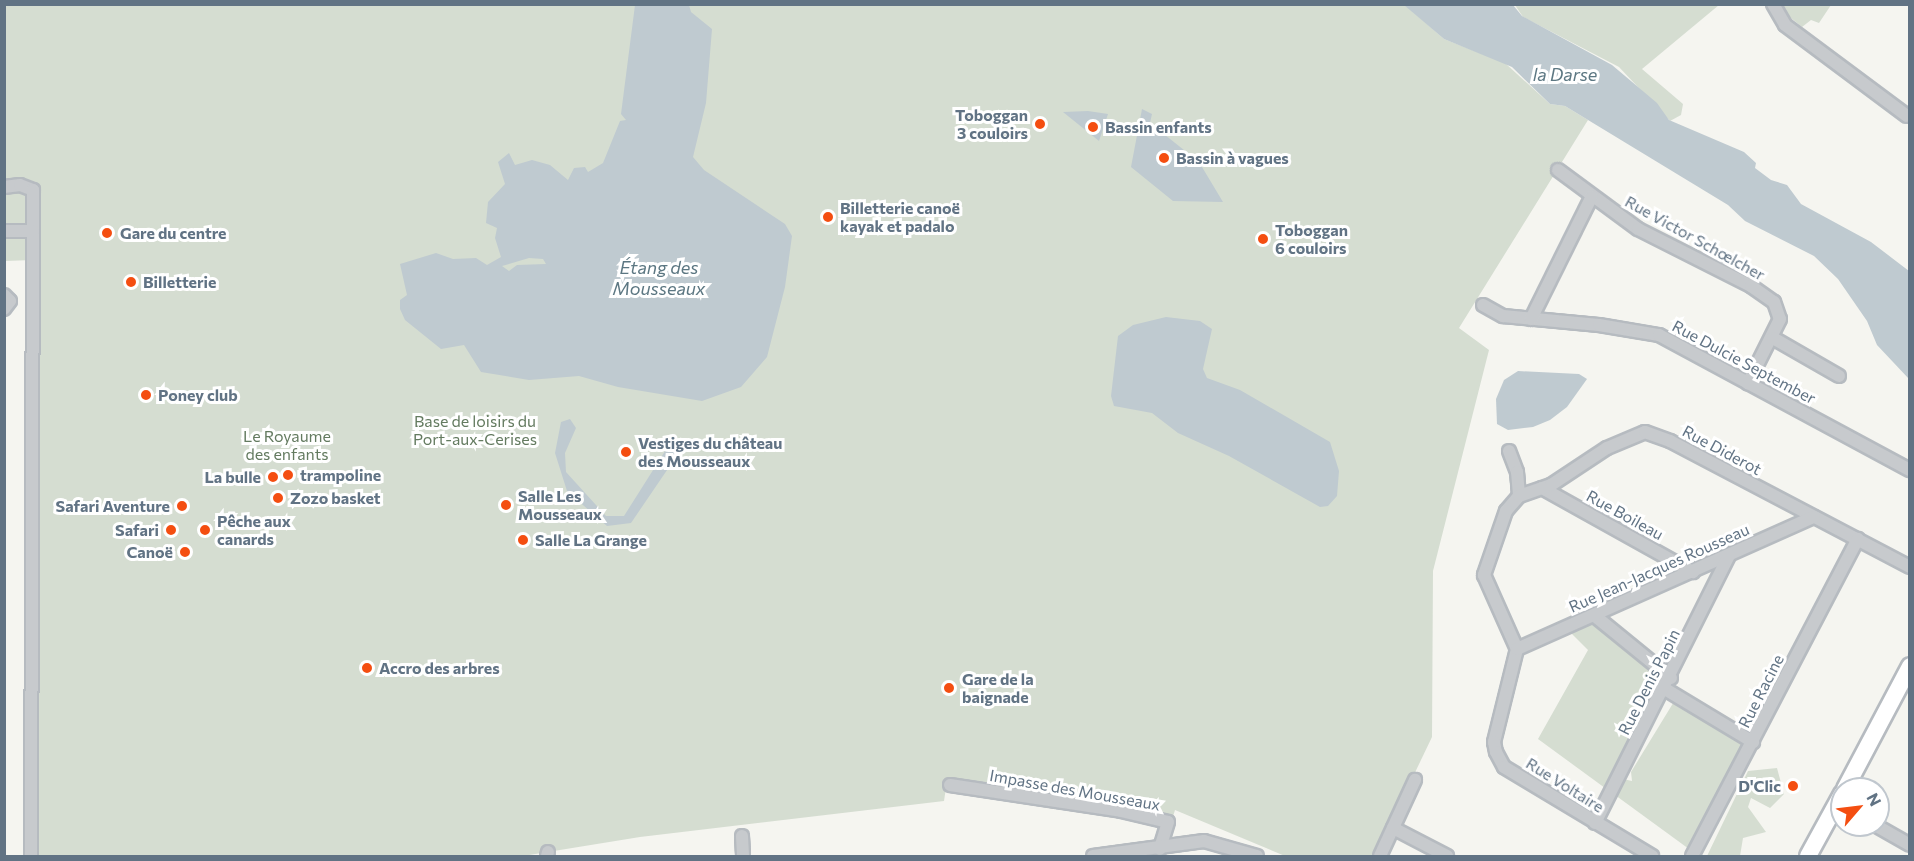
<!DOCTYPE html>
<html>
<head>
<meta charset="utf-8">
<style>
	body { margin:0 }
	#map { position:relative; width:1914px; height:861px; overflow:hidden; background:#f5f5f0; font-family:Commissioner,sans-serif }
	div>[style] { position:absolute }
	.green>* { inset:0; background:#d5ddd1 }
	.water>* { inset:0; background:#bfcad0 }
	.roads { filter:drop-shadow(2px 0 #b6bbc0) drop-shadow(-2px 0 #b6bbc0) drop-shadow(0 2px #b6bbc0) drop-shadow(0 -2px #b6bbc0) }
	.street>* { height:12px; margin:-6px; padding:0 6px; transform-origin:6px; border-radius:6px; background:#c7cacd }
	.secondary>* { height:16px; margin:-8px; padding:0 8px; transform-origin:8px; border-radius:8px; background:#fff }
	.dots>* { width:16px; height:16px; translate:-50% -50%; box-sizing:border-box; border:3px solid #fff; border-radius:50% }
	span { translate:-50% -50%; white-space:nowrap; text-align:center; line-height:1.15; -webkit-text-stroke:6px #fff; paint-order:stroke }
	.poi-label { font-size:16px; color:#617384; font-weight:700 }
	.right { translate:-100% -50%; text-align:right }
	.left { translate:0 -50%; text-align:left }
	.street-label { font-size:16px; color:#617384 }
	.park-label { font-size:16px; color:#647b60 }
	.water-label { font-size:18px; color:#5c7782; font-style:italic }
	.frame { position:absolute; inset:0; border:6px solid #617384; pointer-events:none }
	.north { position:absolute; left:1830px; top:777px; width:60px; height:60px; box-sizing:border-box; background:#fff; border:2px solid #c0c7ce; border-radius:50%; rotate:62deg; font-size:16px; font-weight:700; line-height:24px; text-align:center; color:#617384 }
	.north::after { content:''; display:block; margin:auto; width:21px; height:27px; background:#f44e11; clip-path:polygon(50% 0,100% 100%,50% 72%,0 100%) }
</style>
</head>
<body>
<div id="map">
	<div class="green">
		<i style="clip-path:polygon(1404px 4px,1444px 39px,1505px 63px,1550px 104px,1565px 106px,1588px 120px,1459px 328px,1489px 350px,1433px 571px,1432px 737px,1375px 856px,1285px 856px,1175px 810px,1172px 820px,947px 781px,944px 801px,640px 837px,523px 856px,35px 856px,31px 576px,38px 486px,33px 483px,33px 260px,5px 261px,4px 5px)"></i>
		<i style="clip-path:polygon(1515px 5px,1719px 5px,1642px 69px,1683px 104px,1681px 115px,1670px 121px,1619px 67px,1523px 17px)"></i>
		<i style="clip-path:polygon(1783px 5px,1783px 4px,1831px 5px,1819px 23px,1811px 20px,1802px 27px,1786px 14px)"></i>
		<i style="clip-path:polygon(1594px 622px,1662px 677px,1653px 701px,1605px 788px,1538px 739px,1588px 650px,1570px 632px)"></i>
		<i style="clip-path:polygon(1675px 700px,1745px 740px,1689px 849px,1615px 795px,1623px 779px,1632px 781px,1631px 772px)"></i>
		<i style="clip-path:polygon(1777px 768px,1784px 794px,1770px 808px,1751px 798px,1748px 807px,1766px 832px,1743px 838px,1740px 856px,1707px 856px,1748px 771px)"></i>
	</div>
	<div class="water">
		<i style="clip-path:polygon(evenodd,635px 5px,689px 5px,691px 12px,712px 29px,706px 103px,693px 157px,704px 170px,785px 224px,792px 236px,785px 287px,767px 357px,741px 387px,702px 401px,618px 387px,579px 376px,529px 380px,481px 372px,464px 345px,441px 349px,405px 320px,400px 309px,400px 300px,407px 295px,400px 264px,436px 253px,453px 259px,476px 258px,487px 265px,501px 257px,495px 238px,497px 228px,486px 223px,488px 202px,505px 184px,498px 162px,509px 153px,515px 165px,532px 160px,550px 165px,568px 180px,574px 168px,585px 167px,588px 172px,603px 163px,620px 121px,626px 120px,621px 114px,635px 5px,529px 258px,543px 259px,546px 264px,517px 265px,509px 271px,502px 266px,529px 258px)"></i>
		<i style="clip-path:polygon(1404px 5px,1513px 5px,1522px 16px,1612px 65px,1657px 103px,1669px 120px,1744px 152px,1756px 163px,1755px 168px,1771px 180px,1787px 185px,1801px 204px,1871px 242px,1909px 271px,1909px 379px,1877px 345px,1867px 321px,1838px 279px,1814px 256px,1745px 221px,1728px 205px,1565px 106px,1550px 104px,1512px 67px,1444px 39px)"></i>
		<i style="clip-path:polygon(1142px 109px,1152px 114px,1150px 123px,1199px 162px,1223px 202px,1173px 201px,1131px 167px)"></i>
		<i style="clip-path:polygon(1088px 111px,1108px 114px,1099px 141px,1063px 112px)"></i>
		<i style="clip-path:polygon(1166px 317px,1200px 321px,1212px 329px,1203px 369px,1207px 378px,1240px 390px,1330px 442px,1339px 471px,1337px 496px,1328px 506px,1320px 507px,1229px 456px,1178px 433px,1152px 413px,1114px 406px,1111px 396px,1118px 336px,1133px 325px)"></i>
		<i style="clip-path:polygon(1518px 371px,1579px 374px,1587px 379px,1567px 407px,1550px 420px,1533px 427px,1508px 430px,1497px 424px,1496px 399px,1504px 380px)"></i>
		<i style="clip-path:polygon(570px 419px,576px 428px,565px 453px,566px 472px,606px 516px,624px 516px,667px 448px,676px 447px,680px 451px,631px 523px,607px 526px,567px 491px,555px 453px,561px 422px)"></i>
	</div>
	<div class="roads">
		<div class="street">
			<i style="left:1773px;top:4px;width:24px;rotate:60deg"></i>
			<i style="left:1785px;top:25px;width:152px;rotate:36.7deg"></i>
			<i style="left:1558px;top:170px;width:99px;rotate:36.4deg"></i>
			<i style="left:1638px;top:229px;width:127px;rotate:26.8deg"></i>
			<i style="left:1751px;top:286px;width:28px;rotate:35deg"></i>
			<i style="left:1774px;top:302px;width:18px;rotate:71deg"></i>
			<i style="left:1780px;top:319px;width:72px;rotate:116.6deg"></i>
			<i style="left:4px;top:187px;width:16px;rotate:-7deg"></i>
			<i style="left:20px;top:185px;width:14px;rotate:21deg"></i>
			<i style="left:33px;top:190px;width:666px;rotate:90.17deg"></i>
			<i style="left:4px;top:231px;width:29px"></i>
			<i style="left:4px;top:295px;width:8px;rotate:45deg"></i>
			<i style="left:10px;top:301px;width:10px;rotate:127deg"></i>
			<i style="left:1483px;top:305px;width:23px;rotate:29deg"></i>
			<i style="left:1503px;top:316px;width:96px;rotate:5.4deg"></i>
			<i style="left:1599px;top:325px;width:61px;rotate:9.5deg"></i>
			<i style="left:1659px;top:335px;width:285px;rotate:28.3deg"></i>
			<i style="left:1531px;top:319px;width:137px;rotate:-63.6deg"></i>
			<i style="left:1773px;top:338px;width:76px;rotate:29.9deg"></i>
			<i style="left:1509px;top:451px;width:22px;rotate:69deg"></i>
			<i style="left:1517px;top:472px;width:24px;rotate:85deg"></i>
			<i style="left:1519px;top:496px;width:20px;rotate:131deg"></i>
			<i style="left:1506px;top:511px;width:68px;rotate:109deg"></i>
			<i style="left:1484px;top:575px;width:81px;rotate:66deg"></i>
			<i style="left:1517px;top:649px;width:96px;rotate:103.9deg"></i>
			<i style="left:1494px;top:742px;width:10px;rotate:79deg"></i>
			<i style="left:1496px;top:752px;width:17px;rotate:62deg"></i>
			<i style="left:1504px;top:767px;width:173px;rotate:31deg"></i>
			<i style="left:1542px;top:488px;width:173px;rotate:29.1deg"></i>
			<i style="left:1519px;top:496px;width:34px;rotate:-19deg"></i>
			<i style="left:1551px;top:485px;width:67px;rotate:-33.5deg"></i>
			<i style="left:1607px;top:448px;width:41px;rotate:-22.8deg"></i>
			<i style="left:1645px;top:432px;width:27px;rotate:20deg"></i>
			<i style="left:1670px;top:441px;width:271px;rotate:27.7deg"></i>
			<i style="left:1595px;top:616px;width:98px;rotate:39.2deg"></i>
			<i style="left:1517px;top:649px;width:325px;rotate:-24deg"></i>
			<i style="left:1665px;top:689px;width:103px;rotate:31.1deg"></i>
			<i style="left:950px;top:785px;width:173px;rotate:8.6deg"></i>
			<i style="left:1121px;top:811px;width:48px;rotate:13.2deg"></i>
			<i style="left:1168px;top:822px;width:28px;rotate:107deg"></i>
			<i style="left:1595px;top:823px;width:300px;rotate:-63.4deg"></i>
			<i style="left:1875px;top:825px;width:40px;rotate:29.7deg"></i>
			<i style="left:1393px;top:828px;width:61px;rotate:27.4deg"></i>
			<i style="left:742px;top:836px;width:20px;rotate:87deg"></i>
			<i style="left:547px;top:856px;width:4px;rotate:-76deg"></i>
			<i style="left:1093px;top:856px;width:112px;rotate:-7.7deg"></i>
			<i style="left:1204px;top:841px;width:55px;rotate:15.8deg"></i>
			<i style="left:1380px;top:856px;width:84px;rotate:-65.3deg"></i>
			<i style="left:1692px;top:856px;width:358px;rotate:-62.4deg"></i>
		</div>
		<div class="secondary">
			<i style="left:1845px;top:789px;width:139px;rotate:-62.1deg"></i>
			<i style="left:1808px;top:856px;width:71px;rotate:-61.3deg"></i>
		</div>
	</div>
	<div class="dots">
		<i style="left:1040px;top:124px;background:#f44e11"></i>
		<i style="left:1093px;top:127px;background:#f44e11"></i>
		<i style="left:1164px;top:158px;background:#f44e11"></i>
		<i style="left:828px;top:217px;background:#f44e11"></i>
		<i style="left:107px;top:233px;background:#f44e11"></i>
		<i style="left:1263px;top:239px;background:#f44e11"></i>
		<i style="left:131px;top:282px;background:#f44e11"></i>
		<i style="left:146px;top:395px;background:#f44e11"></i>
		<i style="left:626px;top:452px;background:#f44e11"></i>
		<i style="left:288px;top:475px;background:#f44e11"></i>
		<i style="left:273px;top:477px;background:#f44e11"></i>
		<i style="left:278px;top:498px;background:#f44e11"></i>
		<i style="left:506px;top:505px;background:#f44e11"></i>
		<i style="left:182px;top:506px;background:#f44e11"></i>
		<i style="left:171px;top:530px;background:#f44e11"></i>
		<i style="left:205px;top:530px;background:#f44e11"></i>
		<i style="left:523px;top:540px;background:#f44e11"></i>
		<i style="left:185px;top:552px;background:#f44e11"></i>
		<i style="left:367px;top:668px;background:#f44e11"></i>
		<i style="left:949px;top:688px;background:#f44e11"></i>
		<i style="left:1793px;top:786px;background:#f44e11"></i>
	</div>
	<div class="poi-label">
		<span class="right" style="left:1028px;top:124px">Toboggan<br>3 couloirs</span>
		<span class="left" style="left:1105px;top:127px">Bassin enfants</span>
		<span class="left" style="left:1176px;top:158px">Bassin à vagues</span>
		<span class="left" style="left:840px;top:217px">Billetterie canoë<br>kayak et padalo</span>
		<span class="left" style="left:1275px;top:239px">Toboggan<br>6 couloirs</span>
		<span class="left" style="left:120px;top:233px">Gare du centre</span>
		<span class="left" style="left:143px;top:282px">Billetterie</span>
		<span class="left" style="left:158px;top:395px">Poney club</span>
		<span class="left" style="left:638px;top:452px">Vestiges du château<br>des Mousseaux</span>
		<span class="left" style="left:300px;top:475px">trampoline</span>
		<span class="right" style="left:261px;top:477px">La bulle</span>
		<span class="left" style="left:518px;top:505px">Salle Les<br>Mousseaux</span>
		<span class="left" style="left:290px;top:498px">Zozo basket</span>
		<span class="right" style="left:170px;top:506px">Safari Aventure</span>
		<span class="left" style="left:217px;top:530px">Pêche aux<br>canards</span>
		<span class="right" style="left:159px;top:530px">Safari</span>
		<span class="left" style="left:535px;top:540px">Salle La Grange</span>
		<span class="right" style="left:173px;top:552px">Canoë</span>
		<span class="left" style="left:379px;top:668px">Accro des arbres</span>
		<span class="left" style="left:962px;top:688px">Gare de la<br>baignade</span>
		<span class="right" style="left:1781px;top:786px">D'Clic</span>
	</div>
	<div class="street-label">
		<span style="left:1695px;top:238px;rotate:29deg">Rue Victor Schœlcher</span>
		<span style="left:1744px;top:362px;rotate:28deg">Rue Dulcie September</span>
		<span style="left:1722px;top:450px;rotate:28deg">Rue Diderot</span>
		<span style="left:1625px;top:515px;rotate:29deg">Rue Boileau</span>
		<span style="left:1659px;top:568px;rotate:-24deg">Rue Jean-Jacques Rousseau</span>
		<span style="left:1649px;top:682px;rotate:-63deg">Rue Denis Papin</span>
		<span style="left:1761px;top:691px;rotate:-63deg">Rue Racine</span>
		<span style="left:1565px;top:785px;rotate:32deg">Rue Voltaire</span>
		<span style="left:1075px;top:790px;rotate:10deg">Impasse des Mousseaux</span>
	</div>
	<div class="park-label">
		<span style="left:475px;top:430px">Base de loisirs du<br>Port-aux-Cerises</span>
		<span style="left:287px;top:445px">Le Royaume<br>des enfants</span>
	</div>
	<div class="water-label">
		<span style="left:1565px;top:74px">la Darse</span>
		<span style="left:659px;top:278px">Étang des<br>Mousseaux</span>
	</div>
	<div class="frame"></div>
	<div class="north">N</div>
</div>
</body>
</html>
